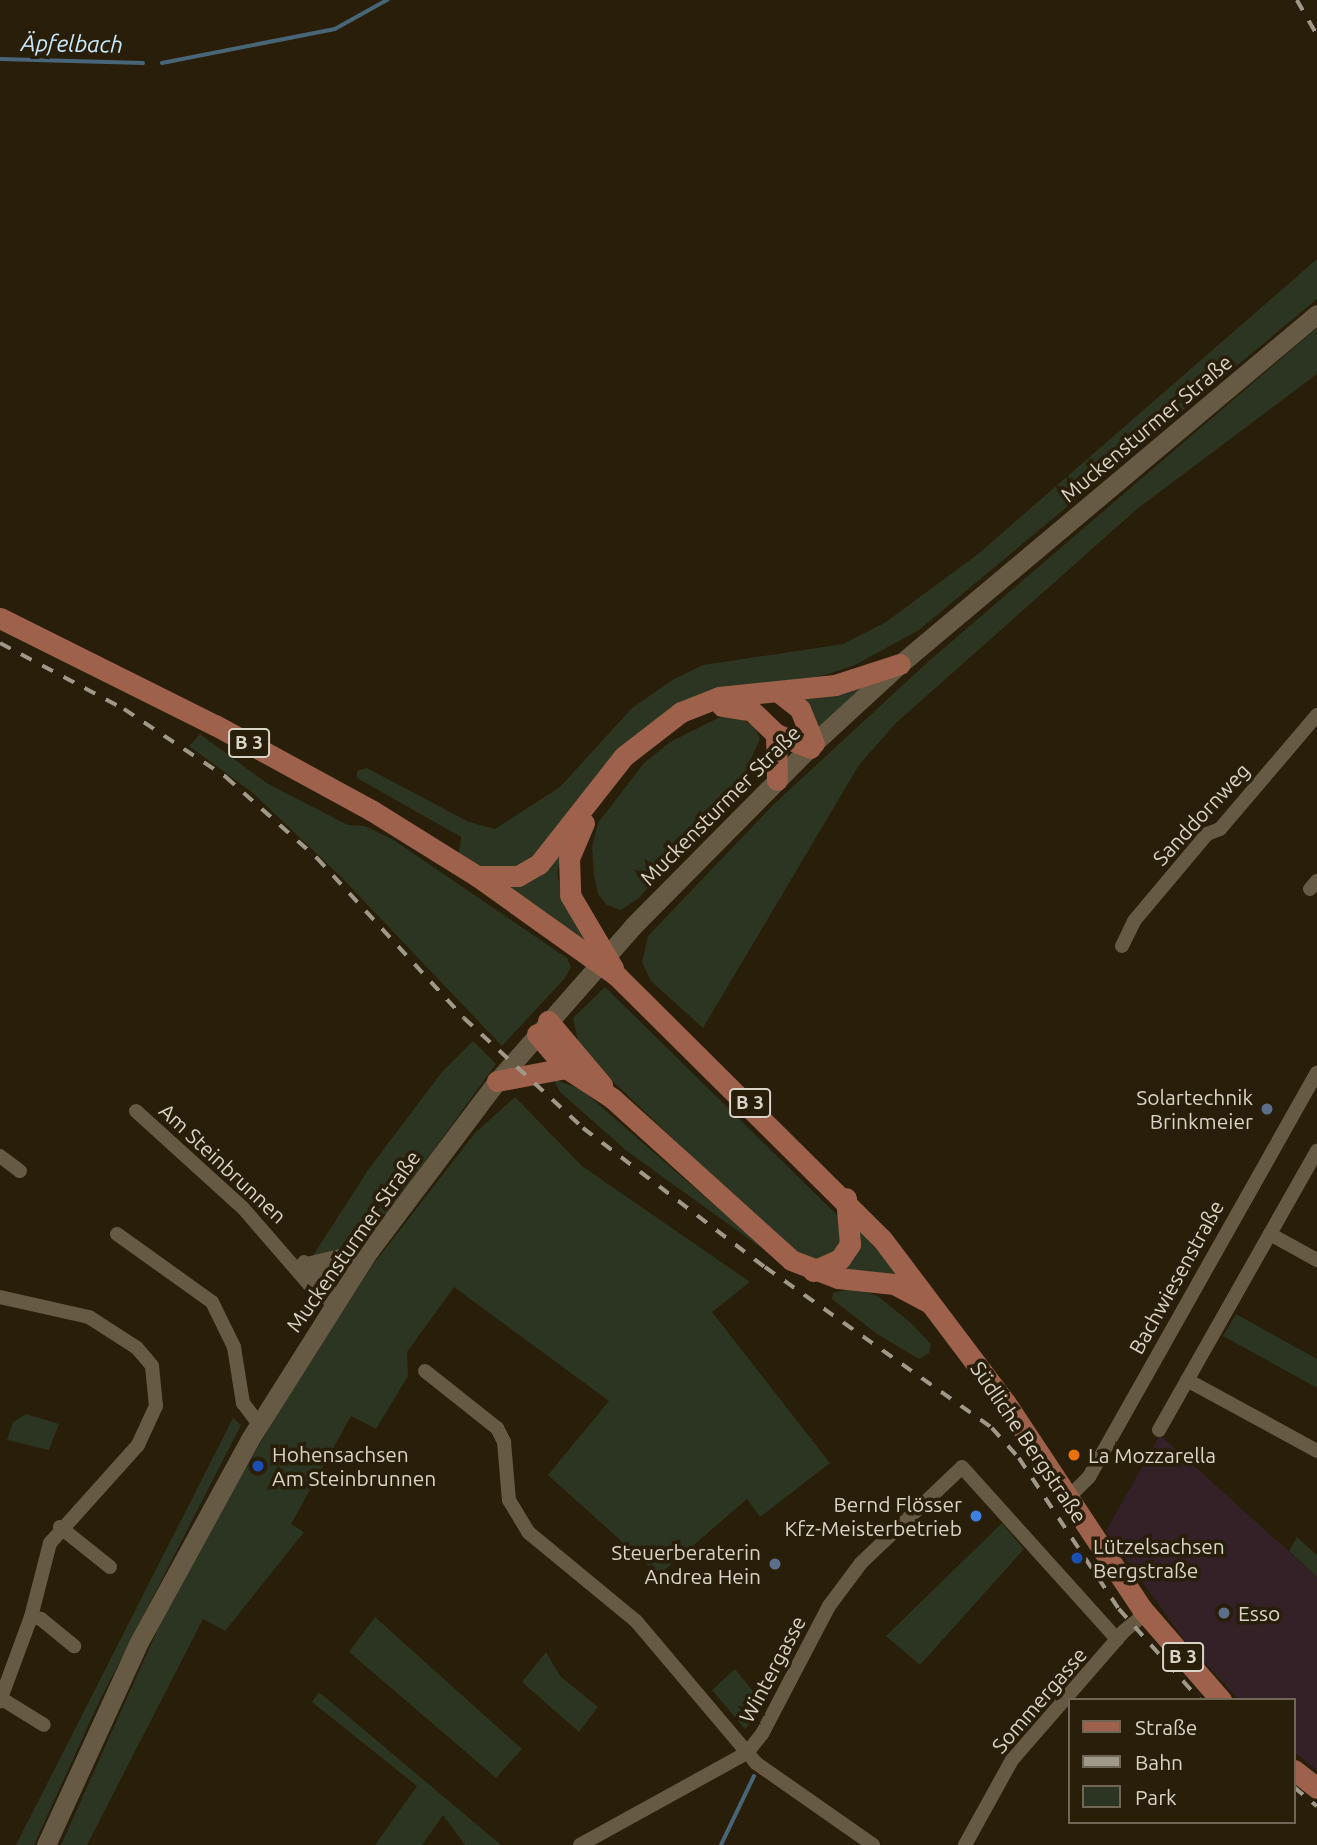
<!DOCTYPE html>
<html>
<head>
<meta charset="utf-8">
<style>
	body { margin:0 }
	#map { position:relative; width:1317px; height:1845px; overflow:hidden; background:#281e09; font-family:Ubuntu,sans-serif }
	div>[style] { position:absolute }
	.commercial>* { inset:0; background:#332127 }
	.green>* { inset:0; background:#2c3521 }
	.stream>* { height:3.5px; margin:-1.75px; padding:0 1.75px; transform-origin:1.75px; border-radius:1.75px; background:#486677 }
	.street>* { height:14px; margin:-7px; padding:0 7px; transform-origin:7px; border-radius:7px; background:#665a44 }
	.secondary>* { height:19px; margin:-9.5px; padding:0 9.5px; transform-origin:9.5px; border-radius:9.5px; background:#665a44 }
	.primary>* { height:21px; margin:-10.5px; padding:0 10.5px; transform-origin:10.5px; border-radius:10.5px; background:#9e614b }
	.rail>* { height:3.5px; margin-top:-1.75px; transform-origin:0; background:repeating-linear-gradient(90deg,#a09889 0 12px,transparent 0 24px) }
	.dots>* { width:19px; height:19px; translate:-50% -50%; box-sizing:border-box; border:4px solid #281e09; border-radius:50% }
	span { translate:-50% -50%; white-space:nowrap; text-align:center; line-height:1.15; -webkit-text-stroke:7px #281e09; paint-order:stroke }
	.shield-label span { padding:2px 5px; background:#281e09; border:2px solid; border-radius:5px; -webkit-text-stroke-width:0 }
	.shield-label { font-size:19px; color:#dad3c7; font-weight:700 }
	.street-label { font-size:21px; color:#dad3c7 }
	.poi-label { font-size:21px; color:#dad3c7 }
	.right { translate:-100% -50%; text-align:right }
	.left { translate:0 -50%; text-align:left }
	.water-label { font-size:23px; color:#c6e8fc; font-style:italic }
	.legend { position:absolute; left:1068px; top:1698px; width:228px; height:126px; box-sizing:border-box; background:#281e09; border:2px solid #6f6655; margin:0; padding:9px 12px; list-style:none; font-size:21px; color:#dad3c7 }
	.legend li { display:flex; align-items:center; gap:14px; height:35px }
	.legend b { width:35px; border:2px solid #6f6655 }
</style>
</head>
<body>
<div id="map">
	<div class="commercial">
		<i style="clip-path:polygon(1160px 1435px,1317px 1577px,1317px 1770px,1294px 1752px,1294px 1700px,1239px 1700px,1184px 1640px,1106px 1531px)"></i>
	</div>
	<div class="green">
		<i style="clip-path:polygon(1317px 259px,1317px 299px,919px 630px,855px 665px,825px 675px,683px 703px,552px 840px,517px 868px,481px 868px,459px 853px,461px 837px,357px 778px,357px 771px,367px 768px,469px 822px,495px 829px,560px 787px,632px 708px,674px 679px,703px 665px,843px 644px,886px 622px,978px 554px)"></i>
		<i style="clip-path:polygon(1317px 328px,1317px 374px,1137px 509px,896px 723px,859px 765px,703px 1028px,651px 981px,642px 962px,648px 936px,773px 805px,930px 660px)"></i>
		<i style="clip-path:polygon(874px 679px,818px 732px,794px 698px)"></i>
		<i style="clip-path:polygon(720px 717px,739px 718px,754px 726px,760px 738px,743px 778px,639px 898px,621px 910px,607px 905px,598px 894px,594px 875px,592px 847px,598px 823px,644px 763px,670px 742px)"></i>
		<i style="clip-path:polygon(200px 734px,268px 784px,348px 825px,365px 826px,392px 839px,567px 958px,571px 967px,565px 978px,502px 1046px,342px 878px,253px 793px,189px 746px)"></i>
		<i style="clip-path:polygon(556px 854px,561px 857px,557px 874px,565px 906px,591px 946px,504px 883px)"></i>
		<i style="clip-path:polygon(605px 987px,836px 1214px,844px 1226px,842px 1248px,821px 1263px,794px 1254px,605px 1074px,578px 1041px,573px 1018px)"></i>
		<i style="clip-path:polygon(473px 1041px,496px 1064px,388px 1213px,375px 1217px,350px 1250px,311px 1259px,368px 1170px,442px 1072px)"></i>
		<i style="clip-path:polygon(553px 1079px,581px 1089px,774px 1257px,628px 1152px,560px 1092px)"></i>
		<i style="clip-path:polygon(515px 1097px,582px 1166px,750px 1282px,712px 1312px,830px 1463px,760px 1517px,747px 1499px,659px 1575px,548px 1475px,609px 1401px,454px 1287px,407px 1352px,408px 1376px,376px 1429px,351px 1416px,291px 1524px,304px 1532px,225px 1631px,203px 1619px,87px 1845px,61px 1845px,174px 1593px,280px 1409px,372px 1266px,475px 1133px)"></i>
		<i style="clip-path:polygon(860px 1230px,903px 1281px,837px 1274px,856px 1252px)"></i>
		<i style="clip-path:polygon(855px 1288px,878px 1296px,911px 1323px,931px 1344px,929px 1353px,919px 1359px,877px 1334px,832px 1299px,833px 1293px)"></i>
		<i style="clip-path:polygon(1236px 1314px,1317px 1359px,1317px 1388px,1223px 1336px)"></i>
		<i style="clip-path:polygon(26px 1414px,59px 1424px,49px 1450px,7px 1440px,13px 1422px)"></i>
		<i style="clip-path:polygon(233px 1418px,241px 1425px,98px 1704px,34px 1845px,16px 1845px)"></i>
		<i style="clip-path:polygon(1002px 1523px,1024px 1549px,920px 1665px,886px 1636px)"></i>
		<i style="clip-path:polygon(1297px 1537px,1317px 1555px,1317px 1577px,1289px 1551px)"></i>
		<i style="clip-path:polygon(375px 1617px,522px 1749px,496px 1778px,349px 1652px)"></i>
		<i style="clip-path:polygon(546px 1652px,560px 1676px,598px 1707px,579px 1732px,522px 1682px)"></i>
		<i style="clip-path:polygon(735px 1669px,765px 1706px,745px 1729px,712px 1690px)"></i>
		<i style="clip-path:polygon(319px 1692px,500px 1844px,500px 1845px,465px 1845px,443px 1815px,422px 1845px,375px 1845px,417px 1786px,312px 1702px)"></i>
	</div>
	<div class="stream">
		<i style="left:0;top:59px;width:143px;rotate:1.6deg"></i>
		<i style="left:162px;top:63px;width:176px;rotate:-11.1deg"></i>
		<i style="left:335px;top:29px;width:60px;rotate:-29.1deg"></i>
		<i style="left:721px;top:1845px;width:76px;rotate:-64.4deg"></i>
	</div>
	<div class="street">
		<i style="left:1310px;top:889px;width:11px;rotate:-49deg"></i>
		<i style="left:1122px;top:946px;width:28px;rotate:-64deg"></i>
		<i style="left:1134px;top:921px;width:114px;rotate:-50deg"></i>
		<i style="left:1207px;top:834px;width:14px;rotate:-21deg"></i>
		<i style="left:1220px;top:829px;width:150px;rotate:-49.6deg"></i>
		<i style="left:136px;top:1111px;width:144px;rotate:42.2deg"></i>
		<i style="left:243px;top:1208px;width:108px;rotate:49.1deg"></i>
		<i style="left:314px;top:1290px;width:24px;rotate:33deg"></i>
		<i style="left:0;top:1156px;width:25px;rotate:37deg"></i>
		<i style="left:117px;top:1234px;width:117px;rotate:35.6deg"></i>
		<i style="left:212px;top:1302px;width:50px;rotate:63.9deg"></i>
		<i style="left:234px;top:1347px;width:57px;rotate:80.9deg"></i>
		<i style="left:243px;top:1403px;width:26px;rotate:53deg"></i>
		<i style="left:1270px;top:1234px;width:54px;rotate:29deg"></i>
		<i style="left:304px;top:1262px;width:28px;rotate:41deg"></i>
		<i style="left:325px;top:1280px;width:25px;rotate:69deg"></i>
		<i style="left:0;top:1297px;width:91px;rotate:12.7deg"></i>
		<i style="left:89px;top:1317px;width:57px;rotate:32.9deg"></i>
		<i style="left:137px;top:1348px;width:23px;rotate:50deg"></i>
		<i style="left:152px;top:1366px;width:40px;rotate:84.3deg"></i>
		<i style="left:156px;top:1406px;width:43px;rotate:114.8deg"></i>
		<i style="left:138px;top:1445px;width:132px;rotate:131.9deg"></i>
		<i style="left:50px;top:1543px;width:76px;rotate:104.4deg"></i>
		<i style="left:31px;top:1617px;width:90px;rotate:110.3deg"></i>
		<i style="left:425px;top:1371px;width:92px;rotate:38.4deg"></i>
		<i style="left:497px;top:1428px;width:16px;rotate:63deg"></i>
		<i style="left:504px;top:1442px;width:58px;rotate:85.1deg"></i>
		<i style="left:509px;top:1500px;width:37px;rotate:59deg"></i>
		<i style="left:528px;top:1532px;width:140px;rotate:39.5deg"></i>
		<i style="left:636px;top:1621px;width:186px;rotate:49.8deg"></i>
		<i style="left:756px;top:1763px;width:143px;rotate:35deg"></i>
		<i style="left:1187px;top:1380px;width:148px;rotate:28.6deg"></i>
		<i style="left:1159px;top:1430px;width:321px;rotate:-60.5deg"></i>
		<i style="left:1068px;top:1498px;width:30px;rotate:-45deg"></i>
		<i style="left:1089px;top:1477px;width:464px;rotate:-60.6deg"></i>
		<i style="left:60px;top:1527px;width:64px;rotate:38.7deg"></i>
		<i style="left:31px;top:1617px;width:10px;rotate:11deg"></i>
		<i style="left:41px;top:1619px;width:43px;rotate:39.3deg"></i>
		<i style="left:2px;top:1699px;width:49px;rotate:31.8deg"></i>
		<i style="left:580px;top:1845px;width:191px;rotate:-28.9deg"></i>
		<i style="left:747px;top:1753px;width:24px;rotate:-52deg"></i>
		<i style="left:762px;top:1734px;width:144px;rotate:-62.4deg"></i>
		<i style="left:829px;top:1606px;width:54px;rotate:-53.3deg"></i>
		<i style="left:861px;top:1563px;width:139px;rotate:-43.5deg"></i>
		<i style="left:962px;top:1467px;width:232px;rotate:48deg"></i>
		<i style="left:965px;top:1845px;width:97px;rotate:-61.1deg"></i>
		<i style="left:1012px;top:1760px;width:171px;rotate:-49deg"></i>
		<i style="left:1124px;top:1631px;width:28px;rotate:-39deg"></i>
	</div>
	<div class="secondary">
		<i style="left:311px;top:1265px;width:60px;rotate:-13.6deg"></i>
		<i style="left:46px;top:1845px;width:223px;rotate:-65.4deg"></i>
		<i style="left:139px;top:1642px;width:231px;rotate:-61.3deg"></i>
		<i style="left:250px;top:1439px;width:222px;rotate:-57.7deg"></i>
		<i style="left:369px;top:1251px;width:213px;rotate:-53deg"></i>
		<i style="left:497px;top:1081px;width:206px;rotate:-48.7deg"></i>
		<i style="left:633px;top:926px;width:257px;rotate:-45.3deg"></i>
		<i style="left:814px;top:743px;width:117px;rotate:-42.6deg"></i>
		<i style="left:900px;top:664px;width:544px;rotate:-40.01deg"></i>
	</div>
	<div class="primary">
		<i style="left:0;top:618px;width:240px;rotate:26.5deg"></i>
		<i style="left:215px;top:725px;width:178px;rotate:28.6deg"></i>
		<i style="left:371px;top:810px;width:125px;rotate:31.9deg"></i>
		<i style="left:477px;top:876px;width:172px;rotate:35.5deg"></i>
		<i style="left:617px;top:976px;width:373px;rotate:44.8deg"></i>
		<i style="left:882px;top:1239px;width:204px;rotate:53deg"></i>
		<i style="left:1005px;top:1402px;width:248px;rotate:56.5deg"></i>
		<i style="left:1142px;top:1609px;width:121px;rotate:49deg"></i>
		<i style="left:781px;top:694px;width:24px;rotate:38deg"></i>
		<i style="left:800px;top:709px;width:37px;rotate:68deg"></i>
		<i style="left:722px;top:706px;width:30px;rotate:9deg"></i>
		<i style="left:752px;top:711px;width:33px;rotate:44deg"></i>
		<i style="left:776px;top:734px;width:37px;rotate:22deg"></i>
		<i style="left:776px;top:734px;width:46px;rotate:88.8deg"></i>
		<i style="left:584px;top:823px;width:38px;rotate:113deg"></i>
		<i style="left:569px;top:858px;width:37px;rotate:88deg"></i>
		<i style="left:570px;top:895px;width:85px;rotate:59.5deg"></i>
		<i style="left:477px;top:876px;width:41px"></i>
		<i style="left:518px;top:876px;width:24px;rotate:-30deg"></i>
		<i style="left:539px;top:864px;width:137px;rotate:-51.8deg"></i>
		<i style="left:624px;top:756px;width:72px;rotate:-37.7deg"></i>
		<i style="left:681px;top:712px;width:41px;rotate:-21.5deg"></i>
		<i style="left:719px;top:697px;width:117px;rotate:-5.9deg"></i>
		<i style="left:835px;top:685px;width:68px;rotate:-17.9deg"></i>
		<i style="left:548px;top:1021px;width:84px;rotate:49.8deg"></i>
		<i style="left:537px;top:1034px;width:45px;rotate:49.5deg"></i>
		<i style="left:566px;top:1068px;width:55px;rotate:33.1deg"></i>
		<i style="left:612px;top:1098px;width:241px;rotate:42.1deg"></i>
		<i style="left:791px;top:1260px;width:50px;rotate:21deg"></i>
		<i style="left:838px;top:1278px;width:56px;rotate:6.1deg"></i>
		<i style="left:894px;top:1284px;width:38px;rotate:28deg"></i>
		<i style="left:497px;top:1081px;width:70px;rotate:-10.7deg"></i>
		<i style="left:813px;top:1271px;width:30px;rotate:-24deg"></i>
		<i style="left:840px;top:1259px;width:18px;rotate:-56deg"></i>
		<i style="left:850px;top:1244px;width:46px;rotate:-95deg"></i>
		<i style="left:1294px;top:1770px;width:29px;rotate:38deg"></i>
	</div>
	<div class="rail">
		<i style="left:1297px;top:0;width:39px;rotate:60deg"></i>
		<i style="left:0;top:643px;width:140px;rotate:28deg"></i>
		<i style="left:124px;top:709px;width:123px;rotate:33.7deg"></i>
		<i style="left:226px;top:777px;width:122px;rotate:41.7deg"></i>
		<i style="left:317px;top:858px;width:217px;rotate:47.4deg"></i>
		<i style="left:464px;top:1018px;width:162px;rotate:42.7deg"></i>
		<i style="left:583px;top:1128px;width:229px;rotate:37.4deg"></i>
		<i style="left:765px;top:1267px;width:278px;rotate:35.3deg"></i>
		<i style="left:992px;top:1428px;width:40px;rotate:48deg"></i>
		<i style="left:1019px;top:1458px;width:181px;rotate:56.5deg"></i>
		<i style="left:1119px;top:1609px;width:122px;rotate:48.3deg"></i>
		<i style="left:1294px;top:1787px;width:30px;rotate:40deg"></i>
	</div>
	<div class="dots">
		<i style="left:1267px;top:1109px;background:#5c6f8a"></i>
		<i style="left:1074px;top:1455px;background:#e8710a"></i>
		<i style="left:258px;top:1466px;background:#1a4fb4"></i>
		<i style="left:976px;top:1516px;background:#3f7fe0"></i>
		<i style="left:1077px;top:1558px;background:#1a4fb4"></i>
		<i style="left:775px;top:1564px;background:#5c6f8a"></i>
		<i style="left:1224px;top:1613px;background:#5c6f8a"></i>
	</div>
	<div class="shield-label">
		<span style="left:249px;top:743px">B 3</span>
		<span style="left:750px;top:1103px">B 3</span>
		<span style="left:1183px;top:1657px">B 3</span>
	</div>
	<div class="street-label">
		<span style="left:1146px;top:428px;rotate:-40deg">Muckensturmer Straße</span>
		<span style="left:720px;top:805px;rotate:-45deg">Muckensturmer Straße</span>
		<span style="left:1201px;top:814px;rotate:-47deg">Sanddornweg</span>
		<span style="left:223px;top:1163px;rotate:43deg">Am Steinbrunnen</span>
		<span style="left:353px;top:1241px;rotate:-55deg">Muckensturmer Straße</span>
		<span style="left:1176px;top:1277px;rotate:-61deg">Bachwiesenstraße</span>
		<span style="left:1029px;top:1442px;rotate:56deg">Südliche Bergstraße</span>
		<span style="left:772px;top:1669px;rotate:-62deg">Wintergasse</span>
		<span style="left:1039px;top:1700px;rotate:-49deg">Sommergasse</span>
	</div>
	<div class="poi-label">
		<span class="right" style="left:1253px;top:1109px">Solartechnik<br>Brinkmeier</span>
		<span class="left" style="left:272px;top:1466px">Hohensachsen<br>Am Steinbrunnen</span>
		<span class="left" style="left:1088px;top:1455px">La Mozzarella</span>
		<span class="right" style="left:962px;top:1516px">Bernd Flösser<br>Kfz-Meisterbetrieb</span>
		<span class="left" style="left:1093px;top:1558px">Lützelsachsen<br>Bergstraße</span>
		<span class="right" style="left:761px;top:1564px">Steuerberaterin<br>Andrea Hein</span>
		<span class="left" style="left:1238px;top:1613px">Esso</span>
	</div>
	<div class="water-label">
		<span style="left:72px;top:44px;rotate:1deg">Äpfelbach</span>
	</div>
	<ul class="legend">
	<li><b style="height:9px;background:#9e614b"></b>Straße</li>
	<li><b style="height:9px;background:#a09889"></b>Bahn</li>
	<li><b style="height:19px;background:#2c3521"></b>Park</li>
	</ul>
</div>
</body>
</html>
